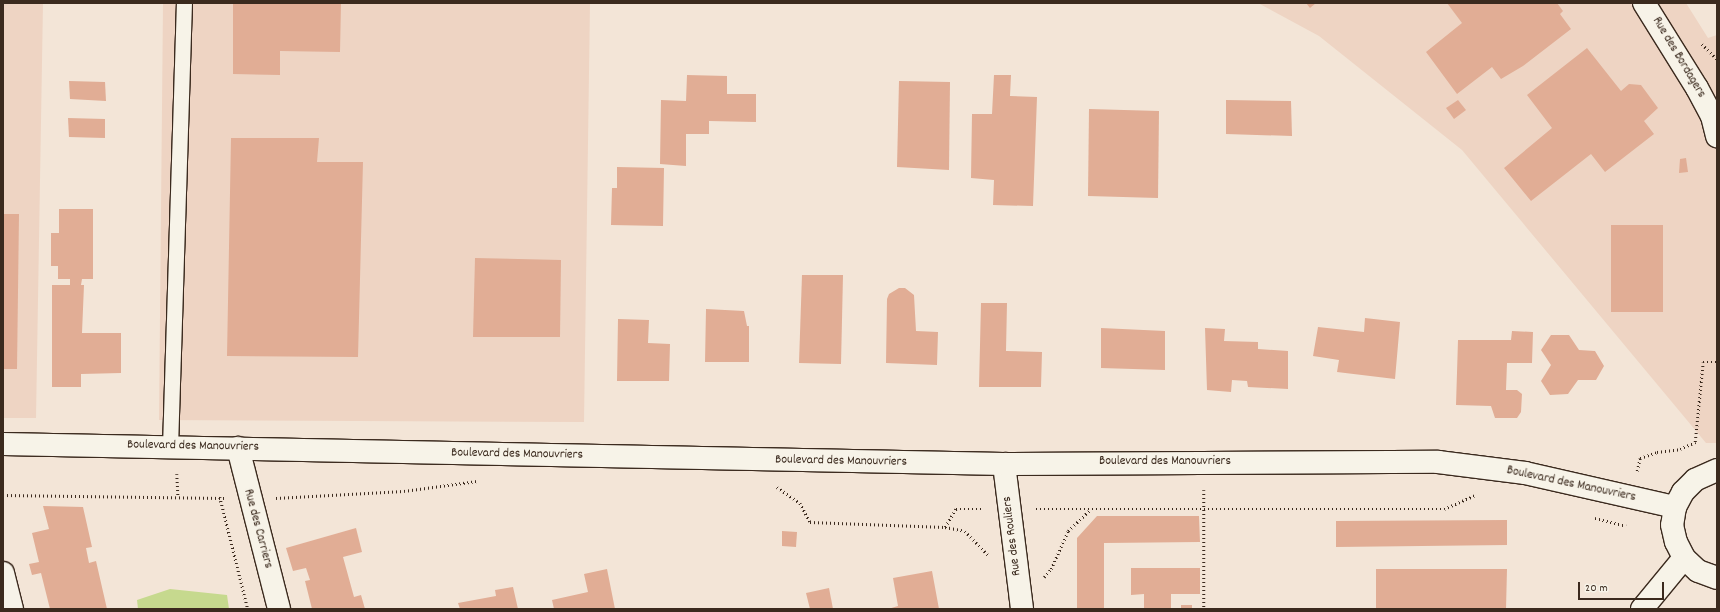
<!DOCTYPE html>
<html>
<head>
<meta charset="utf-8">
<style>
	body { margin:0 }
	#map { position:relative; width:1720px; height:612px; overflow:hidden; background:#f3e5d7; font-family:Dekko,sans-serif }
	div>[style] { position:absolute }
	.built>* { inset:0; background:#eed4c3 }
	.green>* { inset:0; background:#c6d98e }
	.building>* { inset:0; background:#e1ad95 }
	.path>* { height:2.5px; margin-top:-1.25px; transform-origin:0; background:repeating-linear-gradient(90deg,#3b2a1e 0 1px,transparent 0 4px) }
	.roads { filter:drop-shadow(1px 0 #3b2a1e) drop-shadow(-1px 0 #3b2a1e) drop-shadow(0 1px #3b2a1e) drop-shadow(0 -1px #3b2a1e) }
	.lane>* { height:15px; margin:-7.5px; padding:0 7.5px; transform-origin:7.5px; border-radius:7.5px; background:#f7f3e8 }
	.street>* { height:22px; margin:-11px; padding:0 11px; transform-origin:11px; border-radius:11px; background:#f7f3e8 }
	.secondary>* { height:22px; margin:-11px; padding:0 11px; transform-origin:11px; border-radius:11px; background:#f7f3e8 }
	span { translate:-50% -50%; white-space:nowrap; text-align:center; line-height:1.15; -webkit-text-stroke:3px #f7f3e8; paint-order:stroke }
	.street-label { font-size:13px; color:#3b2a1e }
	.frame { position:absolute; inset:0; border:4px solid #3b2a1e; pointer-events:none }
	.scale { position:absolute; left:1578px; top:582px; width:86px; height:18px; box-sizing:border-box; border:2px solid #3b2a1e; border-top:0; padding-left:5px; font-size:12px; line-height:14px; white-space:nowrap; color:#3b2a1e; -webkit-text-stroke:3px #f7f3e8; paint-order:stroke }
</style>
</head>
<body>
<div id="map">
	<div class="built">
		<i style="clip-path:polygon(3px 3px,43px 3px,36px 418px,3px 418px)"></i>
		<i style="clip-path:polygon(163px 3px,590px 3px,584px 422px,159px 420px)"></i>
		<i style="clip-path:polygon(1258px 3px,1686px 3px,1708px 38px,1717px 35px,1717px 443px,1706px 443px,1462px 150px,1319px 36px)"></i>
	</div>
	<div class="green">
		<i style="clip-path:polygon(170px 589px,227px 595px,229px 609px,138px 609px,137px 600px)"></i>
	</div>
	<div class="building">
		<i style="clip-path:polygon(233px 3px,341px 3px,340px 52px,280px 51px,280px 75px,233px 74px)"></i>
		<i style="clip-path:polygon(1306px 3px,1316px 3px,1310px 8px)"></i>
		<i style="clip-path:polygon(1447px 3px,1557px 3px,1563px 11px,1560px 14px,1571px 29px,1523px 66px,1501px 79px,1492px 67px,1457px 94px,1426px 52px,1462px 23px)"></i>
		<i style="clip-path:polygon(1587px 48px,1621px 91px,1629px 84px,1641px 85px,1658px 108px,1644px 121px,1654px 134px,1605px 172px,1591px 154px,1531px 201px,1504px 168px,1552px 128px,1527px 95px)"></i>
		<i style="clip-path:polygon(687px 75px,727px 76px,727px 94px,756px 94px,756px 122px,709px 121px,709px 134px,686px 134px,686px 166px,660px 164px,661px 100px,686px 101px)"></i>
		<i style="clip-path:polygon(994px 75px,1011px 75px,1010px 96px,1037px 97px,1033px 206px,993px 205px,994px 180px,971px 178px,972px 114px,992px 114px)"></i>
		<i style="clip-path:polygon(69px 81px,105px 82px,106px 101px,70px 99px)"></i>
		<i style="clip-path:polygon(899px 81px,950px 82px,949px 170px,897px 167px)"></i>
		<i style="clip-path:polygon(1226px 100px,1291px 101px,1292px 136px,1226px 134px)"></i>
		<i style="clip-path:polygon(1458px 100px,1466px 110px,1454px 119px,1446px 108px)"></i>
		<i style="clip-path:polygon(1089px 109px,1159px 111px,1158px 198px,1088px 196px)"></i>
		<i style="clip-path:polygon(68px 118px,105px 119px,105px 138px,69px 137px)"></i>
		<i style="clip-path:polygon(231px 138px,319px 138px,317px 162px,363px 162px,358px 357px,227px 356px)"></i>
		<i style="clip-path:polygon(1686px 158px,1688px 172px,1679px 173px,1680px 159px)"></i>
		<i style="clip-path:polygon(617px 167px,664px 168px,663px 226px,611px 225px,612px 188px,617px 188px)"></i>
		<i style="clip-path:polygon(59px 209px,93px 209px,93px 279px,82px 279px,81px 285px,84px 285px,82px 333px,121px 333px,121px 373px,81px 374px,81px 387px,52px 387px,52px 285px,70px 285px,70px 279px,58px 279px,58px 266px,51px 266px,51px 233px,59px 233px)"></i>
		<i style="clip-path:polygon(3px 214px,19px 214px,17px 369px,3px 369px)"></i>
		<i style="clip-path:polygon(1611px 225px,1663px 225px,1663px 312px,1611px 312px)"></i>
		<i style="clip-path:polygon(475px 258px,561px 260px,560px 337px,473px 337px)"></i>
		<i style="clip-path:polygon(802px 275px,843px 275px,841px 364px,799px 363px)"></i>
		<i style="clip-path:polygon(899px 288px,905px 288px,914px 295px,916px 331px,938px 332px,937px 365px,886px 363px,887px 299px,889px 294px)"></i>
		<i style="clip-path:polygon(981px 303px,1007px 303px,1006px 351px,1042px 352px,1041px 387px,979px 387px)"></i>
		<i style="clip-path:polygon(706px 309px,744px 311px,747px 326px,749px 326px,749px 362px,705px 362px)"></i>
		<i style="clip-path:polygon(1365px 318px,1400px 322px,1395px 379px,1337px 372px,1339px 360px,1313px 356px,1318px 327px,1364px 332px)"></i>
		<i style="clip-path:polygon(618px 319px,649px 320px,648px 343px,670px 344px,669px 381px,617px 381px)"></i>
		<i style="clip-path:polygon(1101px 328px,1165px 331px,1165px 370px,1101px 368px)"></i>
		<i style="clip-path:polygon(1205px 328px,1225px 329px,1224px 341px,1258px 342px,1258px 349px,1288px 351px,1288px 389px,1248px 387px,1247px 381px,1232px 380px,1231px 392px,1207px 390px)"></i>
		<i style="clip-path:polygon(1512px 331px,1533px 332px,1532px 363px,1507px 363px,1506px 390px,1517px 390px,1522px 394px,1521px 412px,1517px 418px,1495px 418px,1491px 406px,1456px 405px,1458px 340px,1511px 340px)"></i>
		<i style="clip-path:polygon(1551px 335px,1569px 335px,1579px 350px,1595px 351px,1604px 366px,1596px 380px,1578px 380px,1568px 394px,1550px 395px,1541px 381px,1551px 365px,1541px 350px)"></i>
		<i style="clip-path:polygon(43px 506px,83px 507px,92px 547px,86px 548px,89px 563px,96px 561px,107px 609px,50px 609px,41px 573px,32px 575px,29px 564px,39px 562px,32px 533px,49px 529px)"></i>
		<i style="clip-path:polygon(1097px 516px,1199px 516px,1200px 542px,1104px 543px,1104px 609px,1077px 609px,1077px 538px)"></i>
		<i style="clip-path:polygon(1507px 520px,1507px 545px,1336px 547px,1336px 521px)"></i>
		<i style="clip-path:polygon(356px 528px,362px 552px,343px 557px,354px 597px,361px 595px,365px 609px,312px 609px,305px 581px,310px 580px,306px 568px,293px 571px,286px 548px)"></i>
		<i style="clip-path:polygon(782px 531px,797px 532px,796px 547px,782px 546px)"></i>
		<i style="clip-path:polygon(1131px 568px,1200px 568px,1200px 594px,1171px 594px,1171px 609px,1144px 609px,1144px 594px,1131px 595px)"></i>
		<i style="clip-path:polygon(607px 569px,615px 609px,554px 609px,552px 600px,588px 592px,584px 574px)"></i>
		<i style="clip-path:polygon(1376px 569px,1507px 569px,1506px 609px,1376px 609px)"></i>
		<i style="clip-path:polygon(932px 571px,939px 609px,888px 609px,898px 606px,893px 578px)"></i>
		<i style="clip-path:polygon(513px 587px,518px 609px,460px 609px,458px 603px,496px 596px,495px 590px)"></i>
		<i style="clip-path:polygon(829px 588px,833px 609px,810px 609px,806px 593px)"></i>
		<i style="clip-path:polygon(1181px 605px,1192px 605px,1192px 609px,1181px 609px)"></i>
	</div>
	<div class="path">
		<i style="left:1702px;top:44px;width:21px;rotate:45deg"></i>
		<i style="left:1637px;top:471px;width:13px;rotate:-77deg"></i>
		<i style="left:1640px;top:458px;width:18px;rotate:-19deg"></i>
		<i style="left:1657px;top:452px;width:23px;rotate:-7deg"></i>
		<i style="left:1680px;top:449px;width:17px;rotate:-25deg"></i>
		<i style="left:1695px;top:442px;width:80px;rotate:-84.3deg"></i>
		<i style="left:1703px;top:362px;width:14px"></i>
		<i style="left:177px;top:474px;width:21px;rotate:87deg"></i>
		<i style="left:777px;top:487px;width:28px;rotate:35deg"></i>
		<i style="left:800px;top:503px;width:21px;rotate:62deg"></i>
		<i style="left:810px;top:522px;width:135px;rotate:2.1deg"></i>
		<i style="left:945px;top:527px;width:21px;rotate:-59deg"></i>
		<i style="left:956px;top:509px;width:27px"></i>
		<i style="left:1204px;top:490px;width:119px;rotate:90deg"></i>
		<i style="left:3px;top:495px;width:221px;rotate:0.8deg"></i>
		<i style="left:220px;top:497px;width:115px;rotate:76deg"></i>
		<i style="left:276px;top:498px;width:128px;rotate:-3.1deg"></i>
		<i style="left:404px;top:491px;width:74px;rotate:-7.8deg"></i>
		<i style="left:1036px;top:509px;width:408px"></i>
		<i style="left:1444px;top:509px;width:34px;rotate:-24deg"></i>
		<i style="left:1595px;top:518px;width:32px;rotate:14deg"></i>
		<i style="left:945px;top:527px;width:20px;rotate:11deg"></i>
		<i style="left:965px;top:531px;width:33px;rotate:46deg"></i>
		<i style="left:1044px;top:577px;width:11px;rotate:-49deg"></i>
		<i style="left:1051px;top:569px;width:42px;rotate:-65.9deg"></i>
		<i style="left:1068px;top:531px;width:30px;rotate:-44deg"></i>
	</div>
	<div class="roads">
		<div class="lane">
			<i style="left:170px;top:447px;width:444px;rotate:-88.2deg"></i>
		</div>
		<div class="street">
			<i style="left:1644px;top:3px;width:100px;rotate:58.1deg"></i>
			<i style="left:1697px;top:88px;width:32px;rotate:62deg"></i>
			<i style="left:1712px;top:116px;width:21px;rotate:76deg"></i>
			<i style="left:238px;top:448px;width:166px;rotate:75.7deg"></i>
			<i style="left:1004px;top:464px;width:146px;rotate:82.9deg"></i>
			<i style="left:3px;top:573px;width:37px;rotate:76deg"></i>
		</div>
		<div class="secondary">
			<i style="left:3px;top:444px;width:1001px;rotate:1.14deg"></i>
			<i style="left:1004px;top:464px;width:434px;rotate:-0.3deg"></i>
			<i style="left:1438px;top:462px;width:88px;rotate:7.2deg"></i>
			<i style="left:1525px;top:473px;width:154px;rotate:12.8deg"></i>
			<i style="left:1717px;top:470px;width:24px;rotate:156deg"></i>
			<i style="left:1695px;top:480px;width:17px;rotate:135deg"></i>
			<i style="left:1683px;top:492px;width:17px;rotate:118deg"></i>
			<i style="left:1675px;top:507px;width:18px;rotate:99deg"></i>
			<i style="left:1672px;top:525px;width:17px;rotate:77deg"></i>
			<i style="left:1676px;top:542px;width:18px;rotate:63deg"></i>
			<i style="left:1684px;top:558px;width:19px;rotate:43deg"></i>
			<i style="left:1698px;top:571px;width:20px;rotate:20deg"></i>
			<i style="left:1642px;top:609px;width:66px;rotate:-50.5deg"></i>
		</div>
	</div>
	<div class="street-label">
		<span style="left:1678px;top:58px;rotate:59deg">Rue des Bordagers</span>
		<span style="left:193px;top:447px;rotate:1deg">Boulevard des Manouvriers</span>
		<span style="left:517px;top:455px;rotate:1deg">Boulevard des Manouvriers</span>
		<span style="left:841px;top:462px;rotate:1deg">Boulevard des Manouvriers</span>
		<span style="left:1165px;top:462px">Boulevard des Manouvriers</span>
		<span style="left:1571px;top:485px;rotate:12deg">Boulevard des Manouvriers</span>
		<span style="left:257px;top:529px;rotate:75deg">Rue des Carriers</span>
		<span style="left:1013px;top:536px;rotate:-97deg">Rue des Rouliers</span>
	</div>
	<div class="frame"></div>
	<div class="scale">20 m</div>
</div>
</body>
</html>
